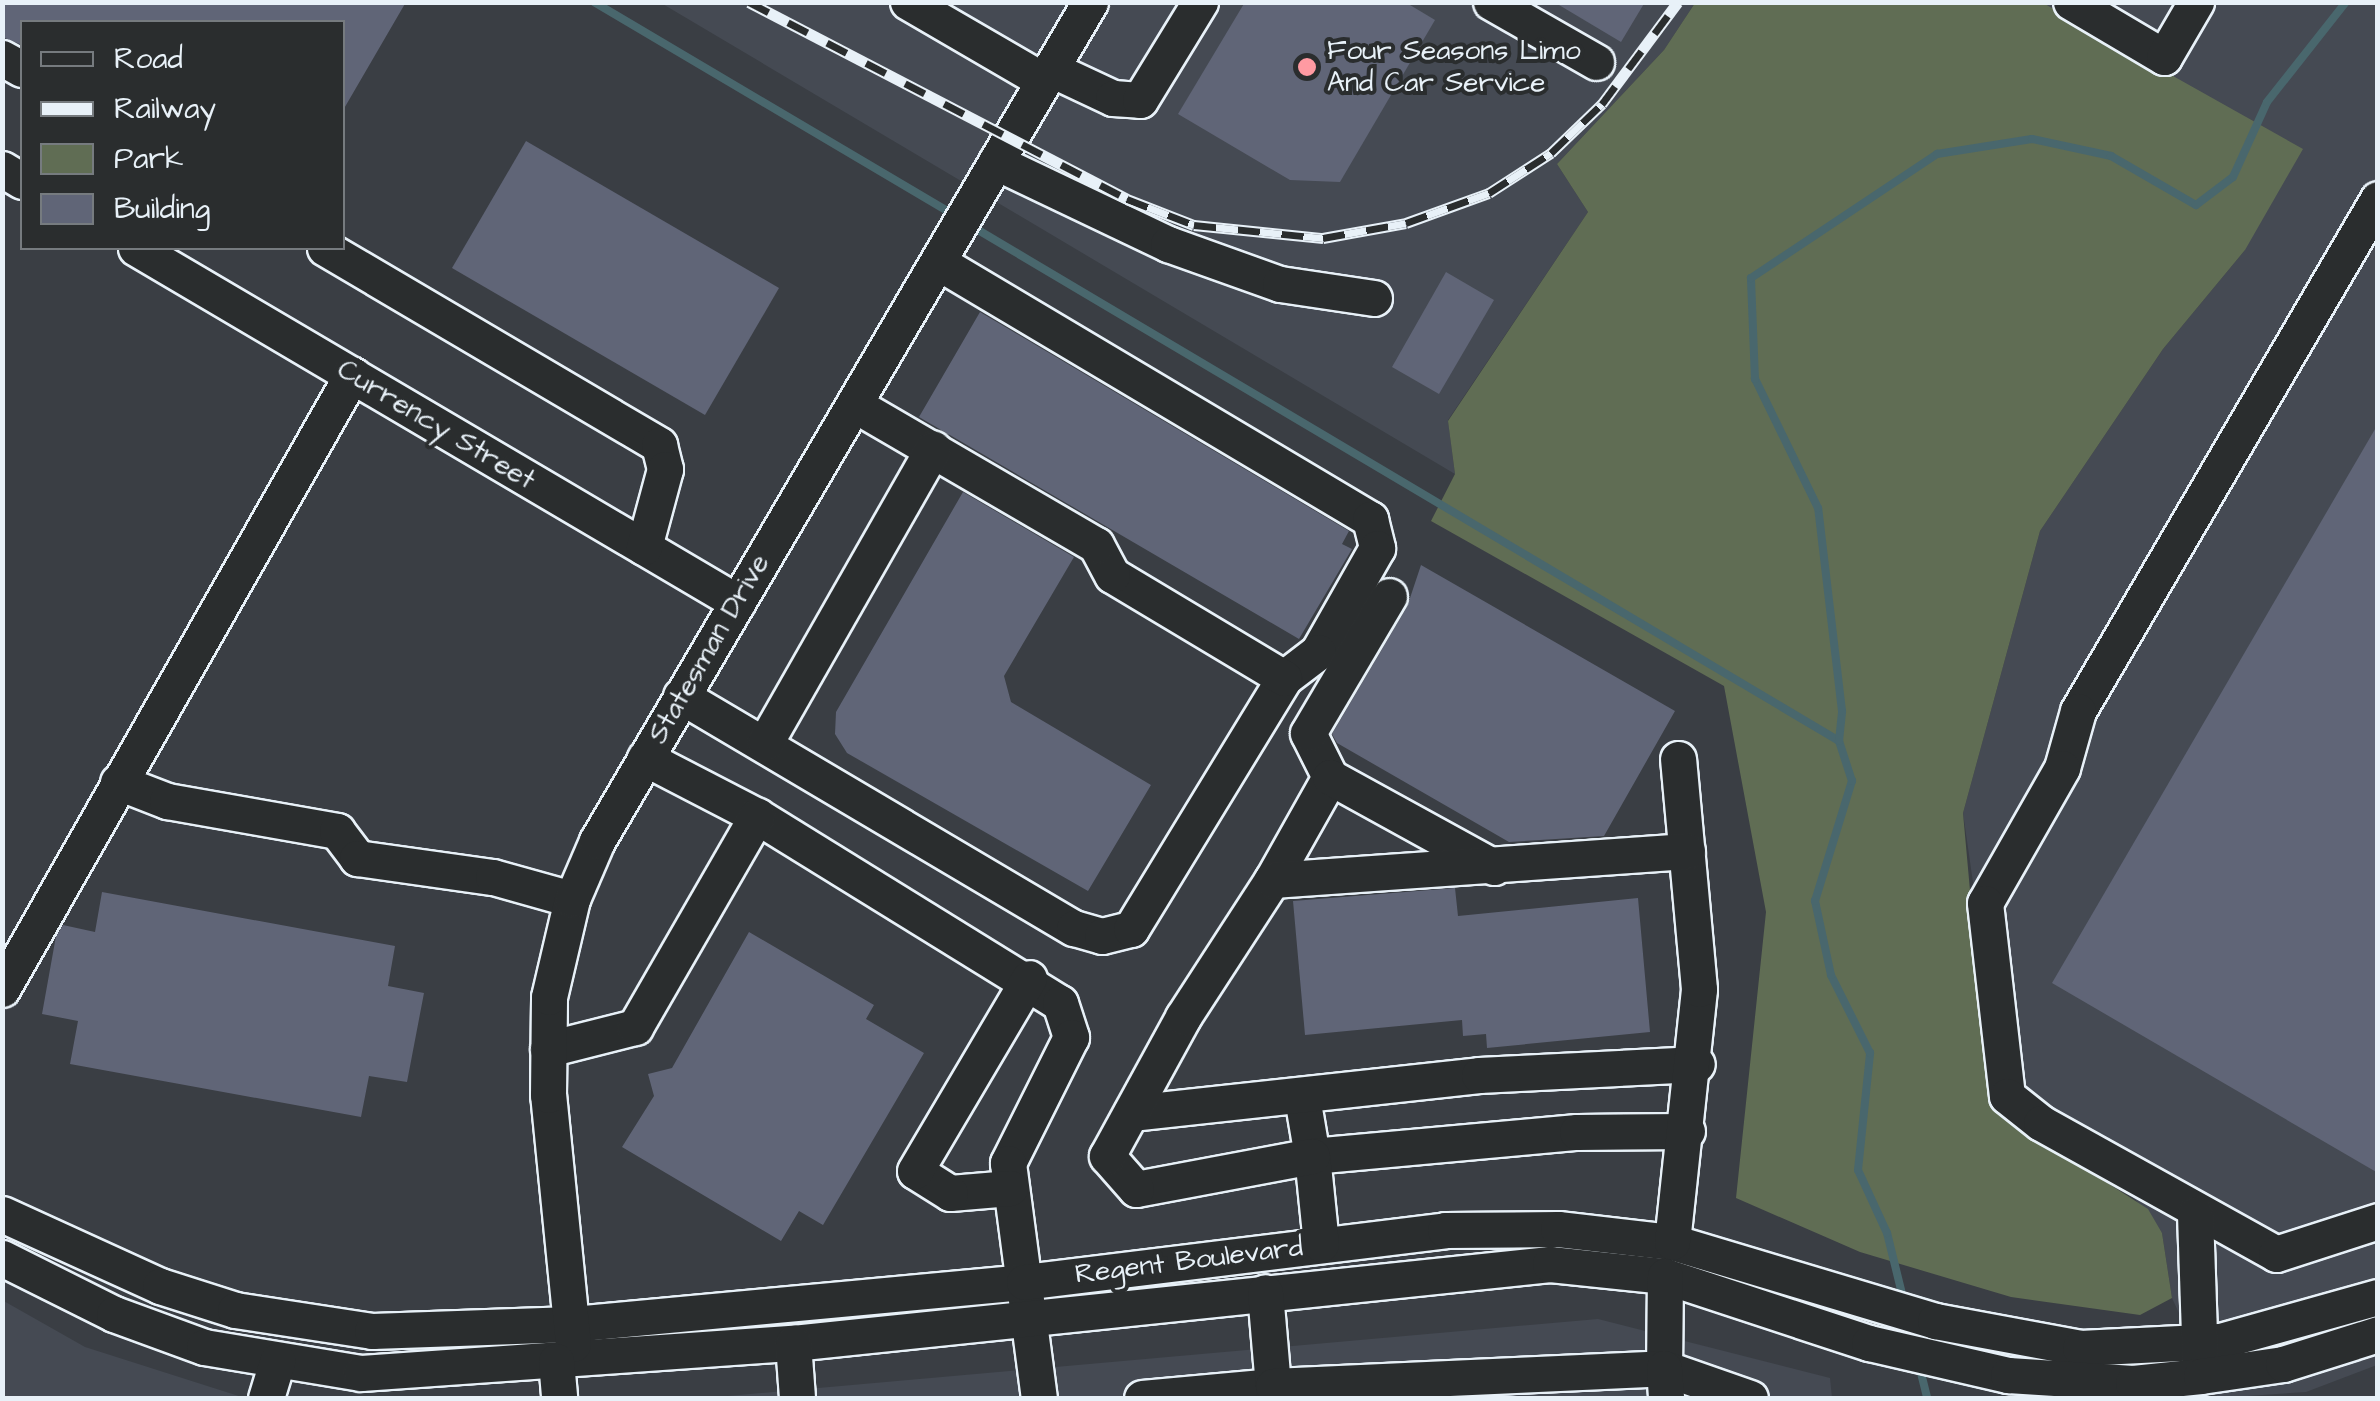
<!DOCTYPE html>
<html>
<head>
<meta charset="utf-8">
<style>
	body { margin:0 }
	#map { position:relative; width:2380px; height:1401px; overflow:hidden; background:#3a3e44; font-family:"Architects Daughter",sans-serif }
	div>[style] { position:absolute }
	.built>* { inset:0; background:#454a53 }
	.green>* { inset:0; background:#606d54 }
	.stream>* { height:8px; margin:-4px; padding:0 4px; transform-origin:4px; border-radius:4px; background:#49676d }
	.building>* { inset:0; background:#606577 }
	.roads { filter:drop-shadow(2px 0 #e8f1f8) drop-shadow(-2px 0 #e8f1f8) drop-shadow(0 2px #e8f1f8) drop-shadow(0 -2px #e8f1f8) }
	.minor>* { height:35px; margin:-17.5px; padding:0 17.5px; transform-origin:17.5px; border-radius:17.5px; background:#2a2d2e }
	.rail>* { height:11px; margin-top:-5.5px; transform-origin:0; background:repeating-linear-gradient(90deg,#2a2d2e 0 22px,#e8f1f8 0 44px); box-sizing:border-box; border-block:2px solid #e8f1f8 }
	.dots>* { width:28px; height:28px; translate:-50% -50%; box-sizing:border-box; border:5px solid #2a2d2e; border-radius:50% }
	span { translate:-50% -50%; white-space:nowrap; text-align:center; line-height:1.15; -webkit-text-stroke:8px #2a2d2e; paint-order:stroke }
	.poi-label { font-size:28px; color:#e8f1f8 }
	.left { translate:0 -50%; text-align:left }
	.street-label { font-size:28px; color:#e8f1f8 }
	.frame { position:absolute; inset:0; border:5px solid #e8f1f8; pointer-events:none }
	.legend { position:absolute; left:20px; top:20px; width:325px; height:230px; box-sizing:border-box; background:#2a2d2e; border:2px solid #767b7f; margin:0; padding:12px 18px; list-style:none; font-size:30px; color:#e8f1f8 }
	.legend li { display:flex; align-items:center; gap:20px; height:50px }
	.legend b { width:50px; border:2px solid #767b7f }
</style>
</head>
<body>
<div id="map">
	<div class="built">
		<i style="clip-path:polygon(661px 3px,1695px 3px,1664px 50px,1557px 164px,1588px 212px,1448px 420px,1455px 474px)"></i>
		<i style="clip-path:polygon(2039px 3px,2377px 3px,2377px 1365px,2306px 1392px,2218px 1398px,2172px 1298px,2162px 1233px,2130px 1193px,2048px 1145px,2005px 1105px,1963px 813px,2040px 531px,2163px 349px,2245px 250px)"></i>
		<i style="clip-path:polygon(2px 1300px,85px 1347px,245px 1398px,3px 1398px)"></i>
		<i style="clip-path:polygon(1598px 1319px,1830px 1378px,1832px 1398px,705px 1398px)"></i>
	</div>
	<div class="green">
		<i style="clip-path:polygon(1695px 3px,2043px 3px,2303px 149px,2245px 250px,2163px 349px,2040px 531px,1963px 813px,1985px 1056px,2048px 1145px,2148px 1209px,2162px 1233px,2172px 1298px,2140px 1315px,2011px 1297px,1860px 1252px,1736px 1198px,1766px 912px,1724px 686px,1431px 521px,1455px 474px,1448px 421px,1588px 212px,1557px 164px,1664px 50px)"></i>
	</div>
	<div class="stream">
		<i style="left:594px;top:2px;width:416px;rotate:30.6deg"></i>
		<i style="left:968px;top:224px;width:1013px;rotate:30.69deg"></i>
		<i style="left:1904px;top:1302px;width:71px;rotate:-103.8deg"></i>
		<i style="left:1887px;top:1233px;width:69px;rotate:-114.7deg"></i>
		<i style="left:1858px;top:1170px;width:118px;rotate:-84.1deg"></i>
		<i style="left:1870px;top:1053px;width:87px;rotate:-116.6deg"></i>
		<i style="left:1831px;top:975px;width:76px;rotate:-102.2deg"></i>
		<i style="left:1815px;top:901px;width:126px;rotate:-72.9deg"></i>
		<i style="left:1852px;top:781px;width:42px;rotate:-108deg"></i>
		<i style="left:1839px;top:741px;width:30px;rotate:-84deg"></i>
		<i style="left:1842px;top:711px;width:204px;rotate:-96.7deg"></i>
		<i style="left:1818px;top:508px;width:144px;rotate:-116deg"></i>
		<i style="left:1755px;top:379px;width:101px;rotate:-92.3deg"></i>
		<i style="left:1751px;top:278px;width:224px;rotate:-33.7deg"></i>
		<i style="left:1937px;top:154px;width:96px;rotate:-9deg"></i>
		<i style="left:2032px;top:139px;width:81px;rotate:12.1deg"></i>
		<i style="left:2111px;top:156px;width:98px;rotate:30deg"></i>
		<i style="left:2196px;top:205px;width:46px;rotate:-37.1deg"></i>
		<i style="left:2233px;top:177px;width:82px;rotate:-65.6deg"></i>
		<i style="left:2267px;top:102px;width:127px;rotate:-51.7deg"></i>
		<i style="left:1919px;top:1365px;width:34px;rotate:76deg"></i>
	</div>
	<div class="building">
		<i style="clip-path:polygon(2px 2px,406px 2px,342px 112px,342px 22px,22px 22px,22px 45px,2px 37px)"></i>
		<i style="clip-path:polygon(1245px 2px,1405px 2px,1435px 20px,1340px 182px,1290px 180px,1178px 114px)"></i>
		<i style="clip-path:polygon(1554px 2px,1645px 2px,1621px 42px)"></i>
		<i style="clip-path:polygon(526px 141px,779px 288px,705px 415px,452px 268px)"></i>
		<i style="clip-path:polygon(1446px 272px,1494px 300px,1439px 394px,1392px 367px)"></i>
		<i style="clip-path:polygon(980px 312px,1349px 531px,1342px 544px,1352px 549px,1299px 639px,919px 417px)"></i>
		<i style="clip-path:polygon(2378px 424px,2378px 1173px,2052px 983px)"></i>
		<i style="clip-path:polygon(963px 492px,1074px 557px,1004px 676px,1011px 702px,1151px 785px,1088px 891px,847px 753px,835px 734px,836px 712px)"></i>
		<i style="clip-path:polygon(1421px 565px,1675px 711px,1604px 836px,1509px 842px,1337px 743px,1332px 734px,1407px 607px)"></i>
		<i style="clip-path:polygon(1455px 888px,1458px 916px,1638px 898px,1650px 1032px,1487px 1048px,1486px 1034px,1463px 1036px,1462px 1020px,1305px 1035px,1293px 901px)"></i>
		<i style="clip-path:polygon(102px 892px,395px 946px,388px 986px,424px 993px,407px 1082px,369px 1076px,361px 1117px,70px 1064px,78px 1021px,42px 1014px,56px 936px,63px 925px,95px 932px)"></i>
		<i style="clip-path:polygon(749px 932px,874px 1005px,866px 1019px,924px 1053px,823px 1225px,799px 1211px,781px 1241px,622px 1147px,654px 1096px,648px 1074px,672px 1068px)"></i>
	</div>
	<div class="roads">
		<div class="minor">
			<i style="left:908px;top:2px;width:157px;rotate:30.2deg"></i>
			<i style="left:1491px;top:2px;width:121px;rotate:29.7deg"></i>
			<i style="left:2071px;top:2px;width:108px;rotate:30.6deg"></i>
			<i style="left:2164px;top:57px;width:64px;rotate:-59.8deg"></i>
			<i style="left:2px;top:58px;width:23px;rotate:29deg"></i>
			<i style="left:1051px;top:69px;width:68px;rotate:25.1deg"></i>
			<i style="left:1113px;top:98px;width:27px;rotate:4deg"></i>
			<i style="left:1140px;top:100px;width:115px;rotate:-58.5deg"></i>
			<i style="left:996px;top:162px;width:191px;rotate:25.5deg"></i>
			<i style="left:1168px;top:244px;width:119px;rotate:19.7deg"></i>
			<i style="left:1280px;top:284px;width:95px;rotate:8.5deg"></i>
			<i style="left:2px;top:169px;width:23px;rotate:31deg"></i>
			<i style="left:2378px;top:199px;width:593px;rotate:120.37deg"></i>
			<i style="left:2078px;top:711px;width:59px;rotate:105.7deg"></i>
			<i style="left:2062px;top:768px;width:155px;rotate:119.7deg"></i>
			<i style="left:1985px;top:903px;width:194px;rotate:83.5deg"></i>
			<i style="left:2007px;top:1096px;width:43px;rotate:38.5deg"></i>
			<i style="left:2041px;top:1123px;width:269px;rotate:29.1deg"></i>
			<i style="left:2276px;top:1254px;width:107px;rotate:-17.9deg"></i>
			<i style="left:136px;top:248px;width:698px;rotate:30.5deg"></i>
			<i style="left:325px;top:248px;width:388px;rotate:30.5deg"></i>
			<i style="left:659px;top:445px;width:25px;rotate:76deg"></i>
			<i style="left:665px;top:469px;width:81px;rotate:105.1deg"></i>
			<i style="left:938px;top:262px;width:503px;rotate:30.75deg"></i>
			<i style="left:1370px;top:519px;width:30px;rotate:76deg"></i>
			<i style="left:1377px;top:548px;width:120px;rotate:119.6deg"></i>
			<i style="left:1318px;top:652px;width:43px;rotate:142.6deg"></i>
			<i style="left:681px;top:696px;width:456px;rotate:30.6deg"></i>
			<i style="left:1074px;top:928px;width:29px;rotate:16deg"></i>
			<i style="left:1102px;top:936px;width:30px;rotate:-14deg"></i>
			<i style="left:1131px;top:929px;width:294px;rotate:-58.6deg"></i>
			<i style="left:1284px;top:678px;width:200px;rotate:-149.1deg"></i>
			<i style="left:1112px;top:575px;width:34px;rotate:-118deg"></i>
			<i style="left:1096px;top:545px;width:280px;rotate:-149.8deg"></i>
			<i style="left:765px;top:743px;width:339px;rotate:-60.3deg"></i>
			<i style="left:645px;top:758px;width:126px;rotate:27.4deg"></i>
			<i style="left:757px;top:816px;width:356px;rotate:31.7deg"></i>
			<i style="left:1060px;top:1003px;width:36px;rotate:72deg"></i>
			<i style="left:1071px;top:1037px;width:141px;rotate:116.6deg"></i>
			<i style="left:1008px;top:1163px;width:237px;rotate:82.5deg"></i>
			<i style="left:1330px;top:777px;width:49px;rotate:-116.6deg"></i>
			<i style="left:1308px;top:733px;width:159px;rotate:-59.4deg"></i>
			<i style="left:118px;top:782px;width:53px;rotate:21.2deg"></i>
			<i style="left:167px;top:801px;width:173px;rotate:10deg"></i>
			<i style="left:337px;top:831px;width:34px;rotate:53deg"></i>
			<i style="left:357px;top:858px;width:137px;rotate:8deg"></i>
			<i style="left:493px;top:877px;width:82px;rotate:15.6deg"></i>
			<i style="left:1272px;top:880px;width:118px;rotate:-60.6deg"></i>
			<i style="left:1330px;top:777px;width:187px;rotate:28.8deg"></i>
			<i style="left:2px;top:989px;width:707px;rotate:-60.32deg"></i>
			<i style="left:548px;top:1049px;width:90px;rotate:-14.2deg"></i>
			<i style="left:635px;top:1027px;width:244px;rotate:-60deg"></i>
			<i style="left:1302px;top:1097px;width:60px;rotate:80.4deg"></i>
			<i style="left:1312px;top:1156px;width:266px;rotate:-5.2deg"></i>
			<i style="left:1577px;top:1132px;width:110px;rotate:-0.5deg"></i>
			<i style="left:1131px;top:1113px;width:350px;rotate:-6.2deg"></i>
			<i style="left:1479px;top:1075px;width:218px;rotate:-2.9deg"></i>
			<i style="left:1010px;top:1188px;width:60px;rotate:175.2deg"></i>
			<i style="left:950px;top:1193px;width:41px;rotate:-147.8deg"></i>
			<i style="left:915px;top:1171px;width:224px;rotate:-59.4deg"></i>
			<i style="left:2px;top:1214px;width:174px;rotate:24.5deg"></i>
			<i style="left:160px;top:1286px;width:79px;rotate:17.7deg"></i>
			<i style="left:235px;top:1310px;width:139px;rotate:8.7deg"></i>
			<i style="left:372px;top:1331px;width:200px;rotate:-2deg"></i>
			<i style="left:572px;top:1324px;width:454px;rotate:-5.3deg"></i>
			<i style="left:1024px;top:1282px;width:424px;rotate:-7deg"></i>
			<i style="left:1445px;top:1230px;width:113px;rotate:-0.5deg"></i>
			<i style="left:1558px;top:1229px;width:115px;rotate:6.5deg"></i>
			<i style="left:1672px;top:1242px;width:275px;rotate:16.7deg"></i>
			<i style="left:1935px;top:1321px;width:147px;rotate:10.5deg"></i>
			<i style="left:2080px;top:1348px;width:140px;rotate:-2.9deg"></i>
			<i style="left:2220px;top:1341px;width:164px;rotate:-15.6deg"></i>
			<i style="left:2195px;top:1214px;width:151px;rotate:88.1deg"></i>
			<i style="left:1672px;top:1242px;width:254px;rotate:-83.9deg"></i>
			<i style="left:1699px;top:989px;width:231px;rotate:-95.2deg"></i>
			<i style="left:1321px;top:1244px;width:88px;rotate:-95.8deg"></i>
			<i style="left:1312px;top:1156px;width:179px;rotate:169.4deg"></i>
			<i style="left:1136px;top:1189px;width:44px;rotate:-131.3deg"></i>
			<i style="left:1107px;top:1156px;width:158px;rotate:-61.3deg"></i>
			<i style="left:1183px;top:1017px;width:163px;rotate:-57deg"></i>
			<i style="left:1272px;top:880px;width:416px;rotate:-4deg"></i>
			<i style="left:2px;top:1258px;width:125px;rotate:26.6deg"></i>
			<i style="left:114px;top:1314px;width:96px;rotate:20.1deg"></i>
			<i style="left:204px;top:1347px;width:159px;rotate:9.4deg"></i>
			<i style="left:361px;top:1373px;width:433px;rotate:-4deg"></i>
			<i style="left:793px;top:1343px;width:761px;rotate:-5.96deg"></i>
			<i style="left:1550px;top:1264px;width:116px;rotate:6deg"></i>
			<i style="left:1665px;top:1276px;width:215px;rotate:18.2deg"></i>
			<i style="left:1869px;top:1343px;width:143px;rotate:13deg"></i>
			<i style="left:2008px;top:1375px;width:125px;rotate:3.7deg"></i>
			<i style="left:2133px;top:1383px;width:68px;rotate:-5.9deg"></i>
			<i style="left:2201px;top:1376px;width:83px;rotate:-8.3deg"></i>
			<i style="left:2283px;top:1364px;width:100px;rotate:-17.5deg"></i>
			<i style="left:1665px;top:1276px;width:92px;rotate:90.6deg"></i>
			<i style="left:1664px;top:1368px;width:91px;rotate:19.2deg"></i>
			<i style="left:793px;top:1343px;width:55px;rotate:85.8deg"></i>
			<i style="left:573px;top:1344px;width:250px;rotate:-95.7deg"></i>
			<i style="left:548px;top:1095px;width:98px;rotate:-89.4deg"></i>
			<i style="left:549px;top:997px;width:101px;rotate:-76.8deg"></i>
			<i style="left:572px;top:899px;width:63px;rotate:-66.7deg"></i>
			<i style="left:597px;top:841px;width:973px;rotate:-59.56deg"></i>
			<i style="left:556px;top:1361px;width:37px;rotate:85deg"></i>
			<i style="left:266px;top:1398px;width:39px;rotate:-73deg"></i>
			<i style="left:1142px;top:1398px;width:132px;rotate:-5.2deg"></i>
			<i style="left:1273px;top:1386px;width:94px;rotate:-94.9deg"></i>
			<i style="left:1274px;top:1398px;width:12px;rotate:-95deg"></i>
			<i style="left:1273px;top:1386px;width:391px;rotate:-2.6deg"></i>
			<i style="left:1664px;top:1368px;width:30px;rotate:86deg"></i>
		</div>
	</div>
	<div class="rail">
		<i style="left:749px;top:2px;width:426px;rotate:27.5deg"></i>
		<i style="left:1127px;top:199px;width:72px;rotate:21.2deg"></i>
		<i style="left:1194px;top:225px;width:130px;rotate:5.8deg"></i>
		<i style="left:1323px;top:238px;width:84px;rotate:-10.2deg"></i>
		<i style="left:1406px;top:223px;width:88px;rotate:-19.9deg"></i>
		<i style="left:1489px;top:193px;width:74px;rotate:-32.8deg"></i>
		<i style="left:1551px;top:153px;width:71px;rotate:-43.9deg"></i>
		<i style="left:1602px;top:104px;width:127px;rotate:-53.3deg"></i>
	</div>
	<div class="dots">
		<i style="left:1307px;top:67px;background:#ff9aa2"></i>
	</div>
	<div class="poi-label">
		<span class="left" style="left:1327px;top:67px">Four Seasons Limo<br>And Car Service</span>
	</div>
	<div class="street-label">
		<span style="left:436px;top:425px;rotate:31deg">Currency Street</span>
		<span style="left:709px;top:649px;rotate:-60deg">Statesman Drive</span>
		<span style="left:1189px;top:1261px;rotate:-7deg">Regent Boulevard</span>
	</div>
	<div class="frame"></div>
	<ul class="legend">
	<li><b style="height:12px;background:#2a2d2e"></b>Road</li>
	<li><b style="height:12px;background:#e8f1f8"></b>Railway</li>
	<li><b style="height:28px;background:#606d54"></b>Park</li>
	<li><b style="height:28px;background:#606577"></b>Building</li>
	</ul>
</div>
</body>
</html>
